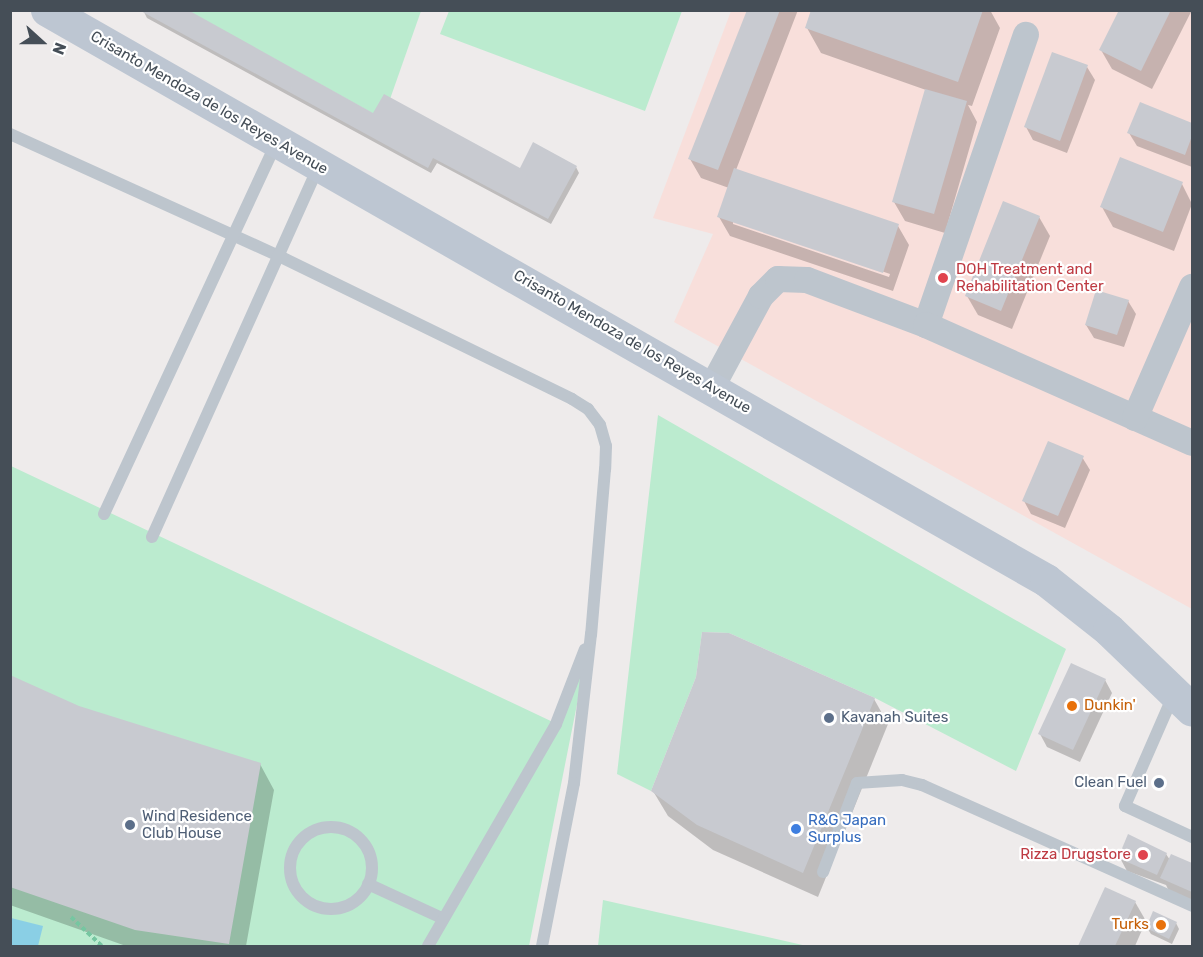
<!DOCTYPE html>
<html>
<head>
<meta charset="utf-8">
<style>
	body { margin:0 }
	#map { position:relative; width:1203px; height:957px; overflow:hidden; background:#eeebeb; font-family:Rubik,sans-serif }
	div>[style] { position:absolute }
	.medical>* { inset:0; background:#f8dfdb }
	.green>* { inset:0; background:#bbebcf }
	.water>* { inset:0; background:#8acfe5 }
	.shadow>* { inset:0; background:#0003 }
	.building>* { inset:0; background:#c8cad0 }
	.path>* { height:4px; margin-top:-2px; transform-origin:0; background:repeating-linear-gradient(90deg,#76c6a1 0 4.5px,transparent 0 7.5px) }
	.service>* { height:12px; margin:-6px; padding:0 6px; transform-origin:6px; border-radius:6px; background:#bdc5cd }
	.service>.ring { margin:-6px; padding:0; box-sizing:content-box; background:none; border:12px solid #bdc5cd; border-radius:50% }
	.minor>* { height:26px; margin:-13px; padding:0 13px; transform-origin:13px; border-radius:13px; background:#bdc5cd }
	.secondary>* { height:33px; margin:-16.5px; padding:0 16.5px; transform-origin:16.5px; border-radius:16.5px; background:#bdc6d2 }
	.dots>* { width:16px; height:16px; translate:-50% -50%; box-sizing:border-box; border:3px solid #fff; border-radius:50% }
	span { translate:-50% -50%; white-space:nowrap; text-align:center; line-height:1.15; -webkit-text-stroke:4.5px #fff; paint-order:stroke }
	.street-label { font-size:15px; color:#454e57 }
	.health-label { font-size:15px; color:#be3a42 }
	.left { translate:0 -50%; text-align:left }
	.right { translate:-100% -50%; text-align:right }
	.food-label { font-size:15px; color:#c56008 }
	.service-label { font-size:15px; color:#4e5e75 }
	.shop-label { font-size:15px; color:#366cbe }
	.frame { position:absolute; inset:0; border:12px solid #454e57; pointer-events:none }
	.north { position:absolute; left:12px; top:12px; width:60px; height:60px; -webkit-text-stroke:4px #fff; paint-order:stroke; rotate:111deg; font-size:16px; font-weight:700; line-height:24px; text-align:center; color:#454e57 }
	.north::after { content:''; display:block; margin:auto; width:21px; height:27px; background:#454e57; clip-path:polygon(50% 0,100% 100%,50% 72%,0 100%) }
</style>
</head>
<body>
<div id="map">
	<div class="medical">
		<i style="clip-path:polygon(731px 11px,1192px 11px,1192px 609px,674px 322px,713px 234px,653px 218px)"></i>
	</div>
	<div class="green">
		<i style="clip-path:polygon(188px 11px,421px 11px,383px 119px)"></i>
		<i style="clip-path:polygon(449px 11px,449px 10px,682px 11px,645px 111px,440px 34px)"></i>
		<i style="clip-path:polygon(658px 415px,1066px 649px,1016px 771px,875px 698px,729px 633px,702px 632px,696px 677px,651px 791px,617px 774px)"></i>
		<i style="clip-path:polygon(11px 466px,555px 723px,587px 654px,529px 946px,11px 946px)"></i>
		<i style="clip-path:polygon(603px 900px,807px 946px,598px 946px)"></i>
	</div>
	<div class="water">
		<i style="clip-path:polygon(11px 918px,43px 926px,38px 946px,11px 946px)"></i>
	</div>
	<div class="shadow">
		<i style="clip-path:polygon(evenodd,748px 10px,798px 10px,736px 170px,898px 226px,909px 245px,893px 291px,730px 236px,719px 217px,729px 188px,701px 178px,690px 159px,748px 10px,733px 220px,890px 274px,889px 277px,733px 224px,733px 220px)"></i>
		<i style="clip-path:polygon(813px 10px,990px 10px,1000px 28px,972px 106px,968px 105px,977px 122px,945px 233px,905px 221px,894px 202px,926px 90px,821px 53px,807px 28px)"></i>
		<i style="clip-path:polygon(1121px 10px,1192px 10px,1152px 89px,1112px 69px,1101px 50px)"></i>
		<i style="clip-path:polygon(144px 12px,374px 115px,520px 170px,576px 167px,579px 173px,551px 224px,437px 163px,431px 173px,147px 18px)"></i>
		<i style="clip-path:polygon(1087px 67px,1095px 80px,1067px 153px,1033px 140px,1026px 127px)"></i>
		<i style="clip-path:polygon(1140px 104px,1192px 125px,1192px 167px,1137px 146px,1129px 133px)"></i>
		<i style="clip-path:polygon(1182px 184px,1192px 204px,1174px 251px,1113px 227px,1102px 207px)"></i>
		<i style="clip-path:polygon(1039px 217px,1050px 236px,1012px 329px,978px 315px,967px 296px)"></i>
		<i style="clip-path:polygon(1128px 301px,1136px 314px,1124px 347px,1094px 338px,1086px 325px)"></i>
		<i style="clip-path:polygon(1082px 457px,1090px 470px,1065px 528px,1031px 514px,1024px 501px)"></i>
		<i style="clip-path:polygon(10px 677px,79px 707px,260px 764px,274px 790px,246px 946px,126px 946px,10px 905px)"></i>
		<i style="clip-path:polygon(1105px 680px,1112px 693px,1080px 762px,1047px 747px,1040px 734px)"></i>
		<i style="clip-path:polygon(874px 699px,888px 724px,818px 897px,713px 850px,668px 816px,653px 791px)"></i>
		<i style="clip-path:polygon(1166px 854px,1170px 860px,1171px 856px,1192px 865px,1192px 901px,1169px 891px,1166px 885px,1127px 871px,1120px 858px)"></i>
		<i style="clip-path:polygon(1106px 889px,1135px 902px,1146px 921px,1135px 946px,1079px 946px)"></i>
		<i style="clip-path:polygon(1176px 923px,1179px 929px,1172px 944px,1151px 934px,1147px 928px)"></i>
	</div>
	<div class="building">
		<i style="clip-path:polygon(139px 10px,188px 10px,373px 113px,384px 94px,520px 168px,533px 142px,577px 166px,548px 219px,433px 158px,428px 168px)"></i>
		<i style="clip-path:polygon(747px 10px,780px 10px,718px 170px,688px 159px)"></i>
		<i style="clip-path:polygon(811px 10px,983px 10px,958px 82px,805px 28px)"></i>
		<i style="clip-path:polygon(1119px 10px,1171px 10px,1141px 71px,1099px 50px)"></i>
		<i style="clip-path:polygon(1052px 52px,1088px 65px,1060px 141px,1024px 127px)"></i>
		<i style="clip-path:polygon(925px 89px,967px 101px,934px 214px,892px 202px)"></i>
		<i style="clip-path:polygon(1140px 102px,1192px 123px,1192px 136px,1185px 155px,1127px 133px)"></i>
		<i style="clip-path:polygon(1120px 157px,1183px 182px,1163px 232px,1100px 207px)"></i>
		<i style="clip-path:polygon(734px 168px,899px 224px,883px 273px,717px 217px)"></i>
		<i style="clip-path:polygon(1003px 201px,1040px 216px,1001px 311px,965px 296px)"></i>
		<i style="clip-path:polygon(1096px 290px,1129px 300px,1117px 335px,1085px 325px)"></i>
		<i style="clip-path:polygon(1048px 441px,1084px 456px,1058px 516px,1022px 501px)"></i>
		<i style="clip-path:polygon(702px 632px,729px 633px,875px 698px,803px 873px,697px 825px,651px 791px,696px 677px)"></i>
		<i style="clip-path:polygon(1071px 663px,1106px 679px,1073px 750px,1038px 734px)"></i>
		<i style="clip-path:polygon(10px 675px,79px 706px,261px 763px,229px 944px,135px 930px,10px 887px)"></i>
		<i style="clip-path:polygon(1128px 834px,1167px 853px,1157px 875px,1118px 858px)"></i>
		<i style="clip-path:polygon(1171px 854px,1192px 863px,1192px 892px,1160px 878px)"></i>
		<i style="clip-path:polygon(1105px 887px,1136px 901px,1115px 946px,1078px 946px)"></i>
		<i style="clip-path:polygon(1153px 911px,1177px 922px,1169px 939px,1146px 928px)"></i>
	</div>
	<div class="path">
		<i style="left:71px;top:917px;width:42px;rotate:43.1deg"></i>
	</div>
	<div class="service">
		<i style="left:10px;top:134px;width:295px;rotate:24.4deg"></i>
		<i style="left:279px;top:256px;width:326px;rotate:26deg"></i>
		<i style="left:572px;top:399px;width:19px;rotate:32deg"></i>
		<i style="left:588px;top:409px;width:20px;rotate:53deg"></i>
		<i style="left:600px;top:425px;width:22px;rotate:74deg"></i>
		<i style="left:606px;top:446px;width:23px;rotate:92deg"></i>
		<i style="left:605px;top:469px;width:166px;rotate:94.8deg"></i>
		<i style="left:591px;top:634px;width:150px;rotate:96.5deg"></i>
		<i style="left:574px;top:783px;width:166px;rotate:101.1deg"></i>
		<i style="left:104px;top:514px;width:410px;rotate:-65.1deg"></i>
		<i style="left:152px;top:537px;width:407px;rotate:-65.8deg"></i>
		<i style="left:1173px;top:696px;width:120px;rotate:113.6deg"></i>
		<i style="left:1125px;top:806px;width:74px;rotate:24.8deg"></i>
		<i class="ring" style="left:290px;top:827px;width:70px;height:70px"></i>
		<i style="left:823px;top:872px;width:95px;rotate:-69.1deg"></i>
		<i style="left:857px;top:783px;width:45px;rotate:-3.8deg"></i>
		<i style="left:902px;top:780px;width:21px;rotate:14deg"></i>
		<i style="left:922px;top:785px;width:296px;rotate:24.1deg"></i>
		<i style="left:368px;top:884px;width:81px;rotate:24.7deg"></i>
		<i style="left:428px;top:946px;width:256px;rotate:-60deg"></i>
		<i style="left:556px;top:724px;width:80px;rotate:-68.9deg"></i>
	</div>
	<div class="minor">
		<i style="left:926px;top:325px;width:307px;rotate:-71deg"></i>
		<i style="left:712px;top:387px;width:103px;rotate:-61.7deg"></i>
		<i style="left:761px;top:296px;width:24px;rotate:-45deg"></i>
		<i style="left:778px;top:279px;width:29px;rotate:2deg"></i>
		<i style="left:807px;top:280px;width:127px;rotate:20.7deg"></i>
		<i style="left:926px;top:325px;width:291px;rotate:23.9deg"></i>
		<i style="left:1135px;top:418px;width:143px;rotate:-66.5deg"></i>
	</div>
	<div class="secondary">
		<i style="left:47px;top:10px;width:1150px;rotate:29.71deg"></i>
		<i style="left:1046px;top:580px;width:80px;rotate:38.4deg"></i>
		<i style="left:1109px;top:630px;width:115px;rotate:43.9deg"></i>
	</div>
	<div class="dots">
		<i style="left:943px;top:278px;background:#e0444e"></i>
		<i style="left:1072px;top:706px;background:#e8710a"></i>
		<i style="left:829px;top:718px;background:#5c6f8a"></i>
		<i style="left:1159px;top:783px;background:#5c6f8a"></i>
		<i style="left:130px;top:825px;background:#5c6f8a"></i>
		<i style="left:796px;top:829px;background:#3f7fe0"></i>
		<i style="left:1143px;top:855px;background:#e0444e"></i>
		<i style="left:1161px;top:925px;background:#e8710a"></i>
	</div>
	<div class="street-label">
		<span style="left:209px;top:103px;rotate:30deg">Crisanto Mendoza de los Reyes Avenue</span>
		<span style="left:632px;top:342px;rotate:30deg">Crisanto Mendoza de los Reyes Avenue</span>
	</div>
	<div class="health-label">
		<span class="left" style="left:956px;top:278px">DOH Treatment and<br>Rehabilitation Center</span>
		<span class="right" style="left:1131px;top:855px">Rizza Drugstore</span>
	</div>
	<div class="food-label">
		<span class="left" style="left:1084px;top:706px">Dunkin'</span>
		<span class="right" style="left:1149px;top:925px">Turks</span>
	</div>
	<div class="service-label">
		<span class="left" style="left:841px;top:718px">Kavanah Suites</span>
		<span class="right" style="left:1147px;top:783px">Clean Fuel</span>
		<span class="left" style="left:142px;top:825px">Wind Residence<br>Club House</span>
	</div>
	<div class="shop-label">
		<span class="left" style="left:808px;top:829px">R&amp;G Japan<br>Surplus</span>
	</div>
	<div class="frame"></div>
	<div class="north">N</div>
</div>
</body>
</html>
